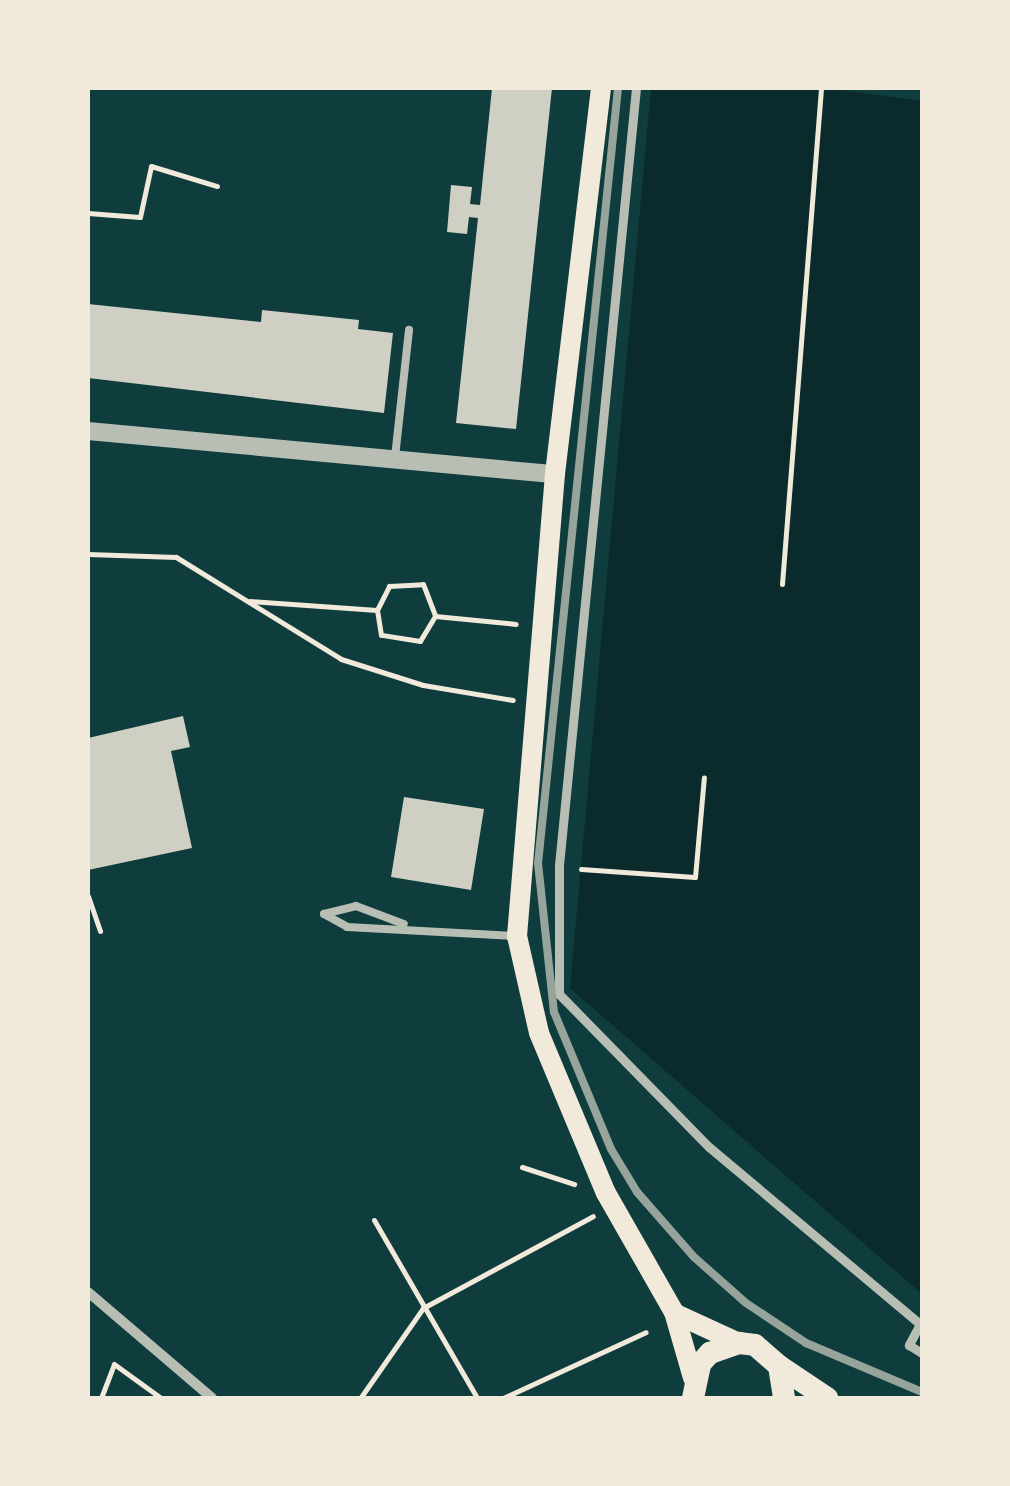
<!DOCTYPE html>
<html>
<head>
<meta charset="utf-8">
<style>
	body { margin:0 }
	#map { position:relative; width:1010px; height:1486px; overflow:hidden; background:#0f3d3e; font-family:Jost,sans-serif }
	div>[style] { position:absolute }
	.water>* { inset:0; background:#0a2a2b }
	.building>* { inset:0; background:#cfcfc3 }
	.path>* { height:5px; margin:-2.5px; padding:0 2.5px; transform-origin:2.5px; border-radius:2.5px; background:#f1e9da }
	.service>* { height:8px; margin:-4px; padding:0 4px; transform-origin:4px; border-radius:4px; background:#b8beb3 }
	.pedestrian>* { height:9px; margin:-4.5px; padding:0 4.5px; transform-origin:4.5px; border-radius:4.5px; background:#b8beb3 }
	.minor>* { height:10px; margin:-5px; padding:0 5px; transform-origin:5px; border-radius:5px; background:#b8beb3 }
	.tertiary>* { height:18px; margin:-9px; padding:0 9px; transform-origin:9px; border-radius:9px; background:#b8beb3 }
	.secondary>* { height:20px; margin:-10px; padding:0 10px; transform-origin:10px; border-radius:10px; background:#f1e9da }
	.primary>* { height:22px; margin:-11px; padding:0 11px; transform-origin:11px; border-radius:11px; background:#f1e9da }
	.rail>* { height:8px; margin:-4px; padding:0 4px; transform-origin:4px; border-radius:4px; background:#97a49c }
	span { translate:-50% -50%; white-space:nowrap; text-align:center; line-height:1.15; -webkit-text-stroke:10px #f1e9da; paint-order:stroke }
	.frame { position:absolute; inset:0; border:90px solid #f1e9da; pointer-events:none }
</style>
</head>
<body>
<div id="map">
	<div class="water">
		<i style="clip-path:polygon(651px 88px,824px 88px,922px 101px,922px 1294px,570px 988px)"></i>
	</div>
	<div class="building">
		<i style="clip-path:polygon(492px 88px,552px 88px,516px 429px,456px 423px,478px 218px,469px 217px,467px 234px,447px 232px,451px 185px,472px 187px,470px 204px,480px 205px)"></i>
		<i style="clip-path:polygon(88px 304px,261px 322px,262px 310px,359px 320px,358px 329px,393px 333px,384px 413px,88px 378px)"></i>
		<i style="clip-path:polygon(183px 716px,190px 747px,171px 751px,192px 848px,88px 870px,88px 738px)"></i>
		<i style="clip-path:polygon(404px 797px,484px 809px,471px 890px,391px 877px)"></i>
	</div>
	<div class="path">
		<i style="left:88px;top:213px;width:52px;rotate:4.4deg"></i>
		<i style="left:140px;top:217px;width:52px;rotate:-77.8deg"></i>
		<i style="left:151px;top:166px;width:69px;rotate:16.9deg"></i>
		<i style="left:88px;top:554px;width:88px;rotate:2deg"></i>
		<i style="left:176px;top:557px;width:194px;rotate:31.7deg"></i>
		<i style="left:341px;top:659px;width:86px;rotate:17.6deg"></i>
		<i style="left:423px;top:685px;width:91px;rotate:9.5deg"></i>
		<i style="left:423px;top:584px;width:34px;rotate:69deg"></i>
		<i style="left:435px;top:616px;width:29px;rotate:121deg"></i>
		<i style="left:420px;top:641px;width:39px;rotate:-171deg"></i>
		<i style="left:381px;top:635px;width:25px;rotate:-99deg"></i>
		<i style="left:377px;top:610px;width:27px;rotate:-63deg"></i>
		<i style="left:389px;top:586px;width:34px;rotate:-3deg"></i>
		<i style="left:782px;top:584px;width:498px;rotate:-85.5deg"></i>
		<i style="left:250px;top:601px;width:127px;rotate:4.1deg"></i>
		<i style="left:435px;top:616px;width:81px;rotate:5.6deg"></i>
		<i style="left:581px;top:869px;width:114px;rotate:4deg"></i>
		<i style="left:695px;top:877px;width:100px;rotate:-84.9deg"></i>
		<i style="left:88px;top:896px;width:37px;rotate:71deg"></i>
		<i style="left:522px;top:1167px;width:55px;rotate:18.1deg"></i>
		<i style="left:374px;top:1220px;width:206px;rotate:59.9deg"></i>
		<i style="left:361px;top:1397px;width:108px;rotate:-55.1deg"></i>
		<i style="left:423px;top:1308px;width:193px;rotate:-28.4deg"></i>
		<i style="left:101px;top:1398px;width:36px;rotate:-69deg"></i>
		<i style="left:114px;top:1364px;width:58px;rotate:35.9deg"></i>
		<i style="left:355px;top:1398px;width:36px"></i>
		<i style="left:503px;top:1398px;width:157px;rotate:-24.8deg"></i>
	</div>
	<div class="service">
		<i style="left:395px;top:457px;width:128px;rotate:-83.7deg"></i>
		<i style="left:324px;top:914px;width:26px;rotate:29deg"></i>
		<i style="left:347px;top:927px;width:168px;rotate:3.1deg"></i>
		<i style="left:324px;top:914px;width:33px;rotate:-14deg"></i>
		<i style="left:356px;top:906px;width:51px;rotate:20.6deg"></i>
	</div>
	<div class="pedestrian">
		<i style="left:636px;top:88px;width:781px;rotate:95.66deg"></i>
		<i style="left:559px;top:865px;width:129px;rotate:90deg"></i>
		<i style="left:559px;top:994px;width:214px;rotate:45.6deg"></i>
		<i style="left:709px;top:1147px;width:275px;rotate:40deg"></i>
		<i style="left:920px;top:1324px;width:24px;rotate:118deg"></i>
		<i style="left:909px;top:1345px;width:15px;rotate:32deg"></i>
	</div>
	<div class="minor">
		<i style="left:88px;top:1292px;width:163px;rotate:40.5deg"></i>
	</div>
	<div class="tertiary">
		<i style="left:88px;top:431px;width:469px;rotate:5.3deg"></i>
	</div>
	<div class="secondary">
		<i style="left:601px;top:88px;width:389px;rotate:96.8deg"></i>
		<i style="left:555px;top:474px;width:464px;rotate:94.7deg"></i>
		<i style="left:517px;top:936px;width:99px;rotate:77.2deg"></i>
		<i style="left:539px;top:1033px;width:173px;rotate:67.3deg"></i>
		<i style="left:606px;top:1193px;width:137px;rotate:60.3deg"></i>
		<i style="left:674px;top:1312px;width:69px;rotate:73.9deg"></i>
		<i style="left:676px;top:1314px;width:69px;rotate:24.7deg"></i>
	</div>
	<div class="primary">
		<i style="left:779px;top:1366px;width:58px;rotate:33.7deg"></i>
		<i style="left:693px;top:1398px;width:35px;rotate:-78deg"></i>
		<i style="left:700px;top:1364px;width:15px;rotate:-48deg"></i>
		<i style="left:710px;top:1353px;width:31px;rotate:-19deg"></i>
		<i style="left:739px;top:1343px;width:16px;rotate:7deg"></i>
		<i style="left:755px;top:1345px;width:32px;rotate:41deg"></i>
		<i style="left:779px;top:1366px;width:32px;rotate:81deg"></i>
	</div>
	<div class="rail">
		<i style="left:618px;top:88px;width:779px;rotate:95.89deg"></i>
		<i style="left:538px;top:863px;width:150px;rotate:83.9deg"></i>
		<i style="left:554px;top:1012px;width:148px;rotate:67.4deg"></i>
		<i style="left:611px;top:1149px;width:50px;rotate:58.8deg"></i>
		<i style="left:637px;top:1192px;width:86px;rotate:48.8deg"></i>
		<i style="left:694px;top:1257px;width:69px;rotate:41.5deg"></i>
		<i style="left:746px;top:1303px;width:72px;rotate:33.7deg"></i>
		<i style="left:806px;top:1343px;width:126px;rotate:22.9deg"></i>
	</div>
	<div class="frame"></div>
</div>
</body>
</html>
